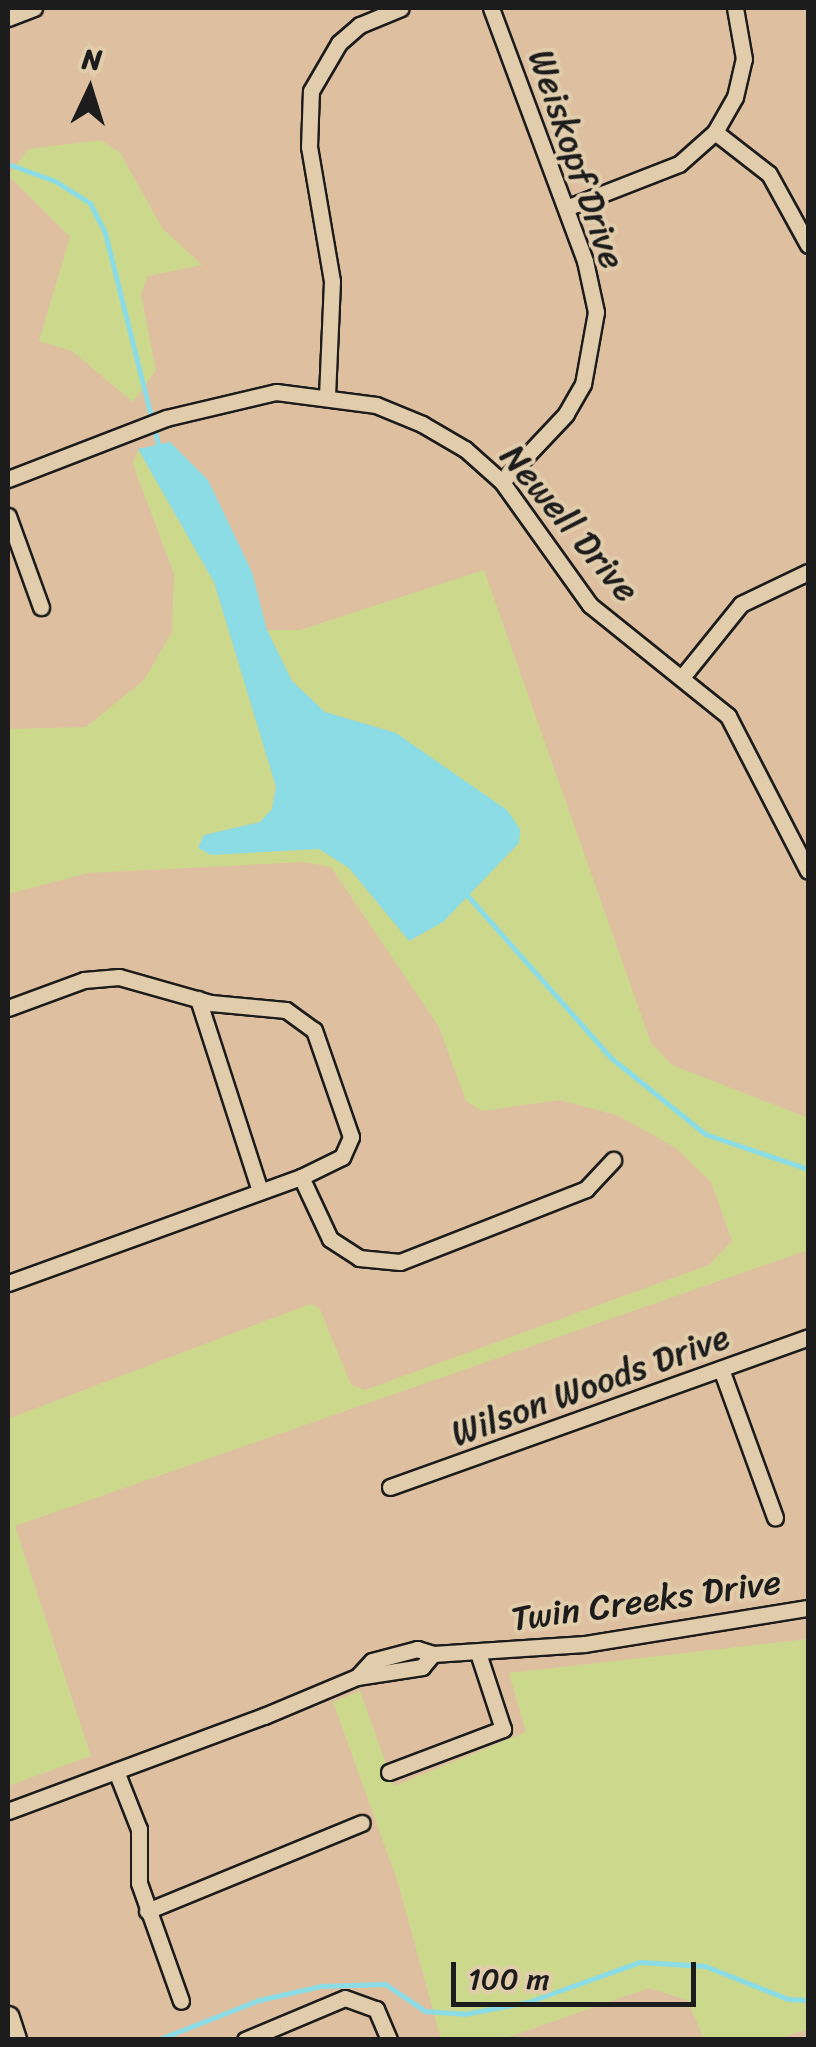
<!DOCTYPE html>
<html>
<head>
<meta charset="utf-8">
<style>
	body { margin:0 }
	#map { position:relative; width:816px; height:2047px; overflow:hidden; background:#dec0a1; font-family:Sriracha,sans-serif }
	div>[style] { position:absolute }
	.green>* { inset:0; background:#ccd98c }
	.water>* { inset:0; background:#8cdce5 }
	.stream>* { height:5px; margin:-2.5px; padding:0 2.5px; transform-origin:2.5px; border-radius:2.5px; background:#8cdce5 }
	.roads { filter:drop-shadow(2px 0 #1c1c1c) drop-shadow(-2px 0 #1c1c1c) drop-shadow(0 2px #1c1c1c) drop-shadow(0 -2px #1c1c1c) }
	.minor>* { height:15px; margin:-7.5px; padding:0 7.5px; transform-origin:7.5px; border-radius:7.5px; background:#e1ccab }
	.secondary>* { height:22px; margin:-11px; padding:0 11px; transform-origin:11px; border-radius:11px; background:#e1ccab }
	span { translate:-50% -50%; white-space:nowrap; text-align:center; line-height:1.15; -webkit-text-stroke:8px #e1ccab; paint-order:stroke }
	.street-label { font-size:35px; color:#1c1c1c }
	.frame { position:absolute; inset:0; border:10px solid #1c1c1c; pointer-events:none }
	.north { position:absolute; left:40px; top:40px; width:100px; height:100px; -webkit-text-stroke:8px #e1ccab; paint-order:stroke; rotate:4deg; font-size:28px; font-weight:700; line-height:40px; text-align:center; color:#1c1c1c }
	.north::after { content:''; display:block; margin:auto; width:35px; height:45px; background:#1c1c1c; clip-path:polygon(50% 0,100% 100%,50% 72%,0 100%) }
	.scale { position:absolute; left:451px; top:1962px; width:245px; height:45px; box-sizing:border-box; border:5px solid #1c1c1c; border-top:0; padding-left:12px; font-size:30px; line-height:35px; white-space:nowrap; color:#1c1c1c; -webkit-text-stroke:8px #e1ccab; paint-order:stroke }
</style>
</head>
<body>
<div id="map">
	<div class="green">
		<i style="clip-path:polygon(101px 140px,120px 153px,163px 229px,202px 265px,148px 276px,141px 294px,156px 370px,133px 402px,72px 351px,39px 341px,70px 237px,8px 175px,29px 149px)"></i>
		<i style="clip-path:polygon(138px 449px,214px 582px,276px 787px,272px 809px,260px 822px,204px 835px,319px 849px,349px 868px,409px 941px,443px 922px,519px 843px,396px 733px,325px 712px,292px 681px,267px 630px,300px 630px,484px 570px,651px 1043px,672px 1065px,808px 1118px,808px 1250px,15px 1526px,91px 1756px,8px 1786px,8px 1419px,310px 1304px,320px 1309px,351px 1385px,365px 1390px,709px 1265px,732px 1241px,711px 1182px,676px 1148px,619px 1116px,560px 1100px,482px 1111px,466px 1101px,439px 1027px,331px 867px,304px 862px,88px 873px,8px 894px,8px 729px,86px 727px,144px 680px,172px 632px,174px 574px,133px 464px)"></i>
		<i style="clip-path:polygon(808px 1639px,808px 2029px,778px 2039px,704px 2039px,687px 2000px,649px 1988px,503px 2039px,441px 2039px,398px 1883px,333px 1702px,360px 1691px,394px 1786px,526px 1732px,509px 1673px)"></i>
	</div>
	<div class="water">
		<i style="clip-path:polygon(170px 442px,208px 480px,252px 572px,267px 630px,292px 681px,325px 712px,396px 733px,507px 810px,520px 829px,519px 843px,443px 922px,409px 941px,349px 868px,319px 849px,211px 855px,198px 848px,204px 835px,260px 822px,272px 809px,276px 787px,214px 582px,138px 449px)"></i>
	</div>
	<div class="stream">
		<i style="left:8px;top:164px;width:50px;rotate:19.9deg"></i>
		<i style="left:55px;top:181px;width:41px;rotate:32.2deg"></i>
		<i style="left:90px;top:203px;width:34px;rotate:63deg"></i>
		<i style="left:105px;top:233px;width:222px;rotate:75.9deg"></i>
		<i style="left:466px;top:894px;width:217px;rotate:48.5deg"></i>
		<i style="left:610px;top:1057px;width:122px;rotate:39deg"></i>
		<i style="left:705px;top:1134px;width:109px;rotate:18.8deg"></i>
		<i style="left:157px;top:2040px;width:110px;rotate:-21.4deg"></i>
		<i style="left:259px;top:2000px;width:64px;rotate:-12.7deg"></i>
		<i style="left:321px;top:1986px;width:64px;rotate:-1.8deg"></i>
		<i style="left:385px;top:1984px;width:48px;rotate:34deg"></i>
		<i style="left:425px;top:2011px;width:39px;rotate:4deg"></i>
		<i style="left:464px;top:2014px;width:65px;rotate:-10.6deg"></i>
		<i style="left:528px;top:2002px;width:119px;rotate:-19.7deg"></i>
		<i style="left:640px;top:1962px;width:65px;rotate:3.5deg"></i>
		<i style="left:705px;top:1966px;width:89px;rotate:21.7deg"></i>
		<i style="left:788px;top:1999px;width:20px;rotate:3deg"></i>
	</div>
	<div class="roads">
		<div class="minor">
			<i style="left:491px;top:8px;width:270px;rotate:69.6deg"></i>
			<i style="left:585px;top:261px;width:52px;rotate:77.8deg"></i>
			<i style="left:596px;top:312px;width:73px;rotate:100.2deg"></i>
			<i style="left:583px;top:384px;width:34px;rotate:120deg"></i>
			<i style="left:566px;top:414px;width:93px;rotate:133.3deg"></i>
			<i style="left:8px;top:18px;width:28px;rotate:-21deg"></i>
			<i style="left:715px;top:132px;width:68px;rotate:37.9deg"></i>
			<i style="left:769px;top:174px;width:81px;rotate:61.2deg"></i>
			<i style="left:566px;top:208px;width:121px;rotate:-21.3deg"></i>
			<i style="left:679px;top:164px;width:48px;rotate:-41.6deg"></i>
			<i style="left:715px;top:132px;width:40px;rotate:-60.3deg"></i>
			<i style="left:735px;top:97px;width:39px;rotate:-77deg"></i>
			<i style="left:744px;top:59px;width:52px;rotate:-100deg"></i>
			<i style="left:327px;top:396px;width:115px;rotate:-87.5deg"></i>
			<i style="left:332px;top:281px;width:136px;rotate:-99.7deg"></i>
			<i style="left:309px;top:147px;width:56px;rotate:-88deg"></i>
			<i style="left:311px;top:91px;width:56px;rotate:-59.7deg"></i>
			<i style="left:339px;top:43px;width:28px;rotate:-41deg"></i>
			<i style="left:360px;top:25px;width:44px;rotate:-22.5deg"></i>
			<i style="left:8px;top:479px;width:169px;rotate:-21.1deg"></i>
			<i style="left:166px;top:418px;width:113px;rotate:-13.3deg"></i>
			<i style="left:276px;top:392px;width:101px;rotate:7.4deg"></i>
			<i style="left:376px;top:405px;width:50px;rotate:22.4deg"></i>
			<i style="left:422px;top:424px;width:50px;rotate:30.2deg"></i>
			<i style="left:465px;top:449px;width:50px;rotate:41.7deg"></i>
			<i style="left:502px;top:482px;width:151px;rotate:54.4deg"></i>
			<i style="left:590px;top:605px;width:177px;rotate:38.8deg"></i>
			<i style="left:728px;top:716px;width:174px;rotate:62.7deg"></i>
			<i style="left:8px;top:516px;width:97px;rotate:70.1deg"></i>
			<i style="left:683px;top:676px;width:92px;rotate:-51.1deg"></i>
			<i style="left:741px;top:604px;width:74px;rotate:-25.5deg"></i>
			<i style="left:198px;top:999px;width:202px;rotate:72.1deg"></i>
			<i style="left:8px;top:1008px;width:81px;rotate:-20.2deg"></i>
			<i style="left:84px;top:980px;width:35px;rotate:-5deg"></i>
			<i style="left:119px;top:977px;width:96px;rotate:15.8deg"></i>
			<i style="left:211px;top:1003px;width:75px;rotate:5.3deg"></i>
			<i style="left:286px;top:1010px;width:34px;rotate:36deg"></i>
			<i style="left:314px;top:1030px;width:113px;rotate:70.9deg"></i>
			<i style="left:351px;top:1137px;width:22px;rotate:114deg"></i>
			<i style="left:342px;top:1157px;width:46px;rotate:154deg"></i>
			<i style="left:301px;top:1177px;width:312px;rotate:160.1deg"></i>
			<i style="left:301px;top:1177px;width:68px;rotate:64.9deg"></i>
			<i style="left:330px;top:1239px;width:35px;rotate:33deg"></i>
			<i style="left:359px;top:1258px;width:41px;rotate:5.6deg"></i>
			<i style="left:400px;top:1262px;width:200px;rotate:-21.4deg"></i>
			<i style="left:586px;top:1189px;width:40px;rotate:-47deg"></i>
			<i style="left:721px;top:1369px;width:158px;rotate:70deg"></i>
			<i style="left:390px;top:1487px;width:444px;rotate:-19.7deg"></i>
			<i style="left:357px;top:1677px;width:66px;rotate:-8.7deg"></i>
			<i style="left:422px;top:1667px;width:17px;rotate:-50deg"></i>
			<i style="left:116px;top:1771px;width:62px;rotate:68.4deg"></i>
			<i style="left:139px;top:1829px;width:54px;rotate:90deg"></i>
			<i style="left:139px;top:1883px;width:125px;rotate:70.4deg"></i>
			<i style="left:389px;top:1772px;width:122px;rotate:-20.7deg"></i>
			<i style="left:503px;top:1729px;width:80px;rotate:-108.2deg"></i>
			<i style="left:8px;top:1811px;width:273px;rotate:-20.4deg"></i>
			<i style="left:264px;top:1716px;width:101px;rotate:-22.8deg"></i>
			<i style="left:357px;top:1677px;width:22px;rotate:-47deg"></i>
			<i style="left:372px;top:1661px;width:47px;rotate:-14.9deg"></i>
			<i style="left:417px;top:1649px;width:17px;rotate:17deg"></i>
			<i style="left:433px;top:1654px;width:152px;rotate:-3.8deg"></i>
			<i style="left:585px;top:1644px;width:226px;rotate:-9.2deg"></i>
			<i style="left:147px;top:1911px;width:232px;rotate:-22.3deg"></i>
			<i style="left:245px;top:2040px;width:108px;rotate:-22.8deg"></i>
			<i style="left:345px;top:1998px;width:33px;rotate:20deg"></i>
			<i style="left:376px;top:2009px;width:34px;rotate:67deg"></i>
		</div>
		<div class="secondary">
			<i style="left:8px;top:2018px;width:23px;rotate:72deg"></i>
		</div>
	</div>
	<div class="street-label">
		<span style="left:577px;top:159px;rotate:71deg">Weiskopf Drive</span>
		<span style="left:570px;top:523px;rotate:50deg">Newell Drive</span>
		<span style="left:590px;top:1385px;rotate:-20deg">Wilson Woods Drive</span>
		<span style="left:646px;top:1600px;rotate:-8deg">Twin Creeks Drive</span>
	</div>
	<div class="frame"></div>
	<div class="north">N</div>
	<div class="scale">100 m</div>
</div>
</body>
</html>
